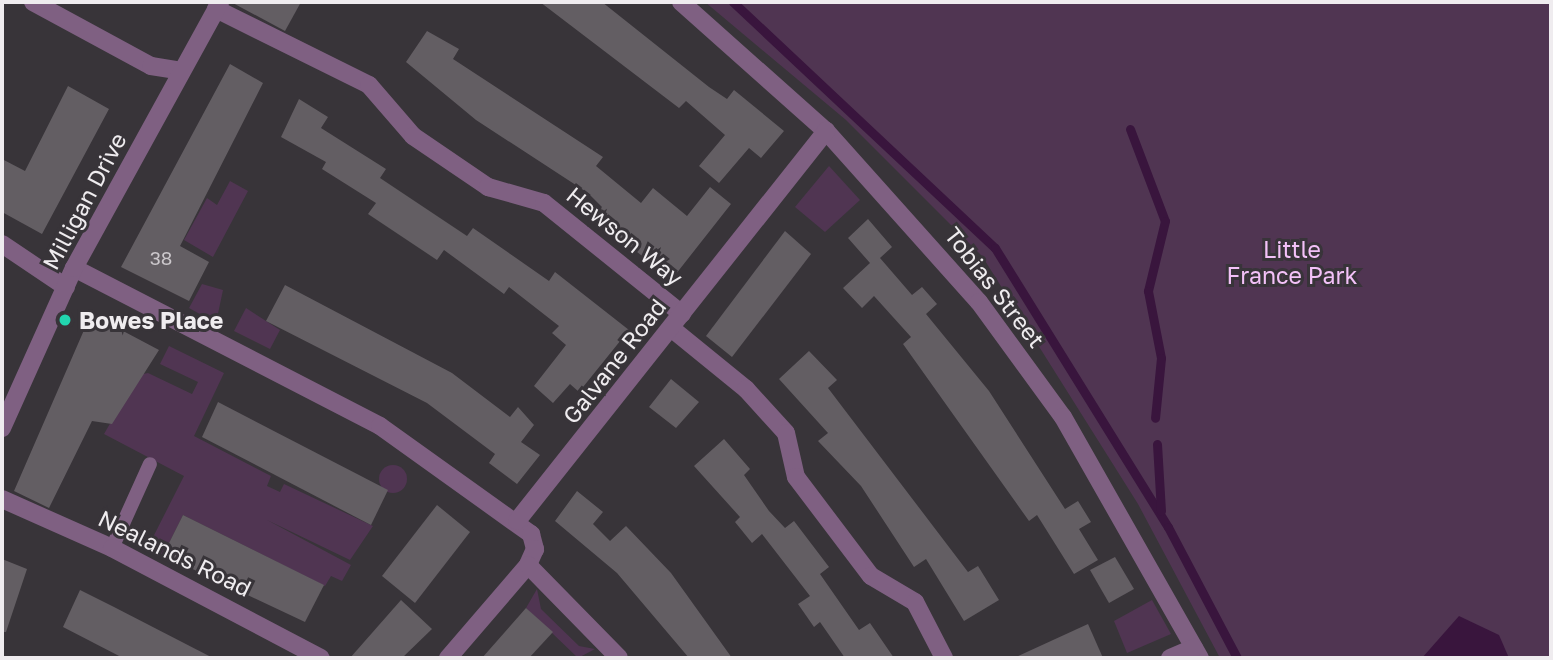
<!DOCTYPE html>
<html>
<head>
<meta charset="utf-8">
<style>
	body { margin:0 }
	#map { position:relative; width:1553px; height:660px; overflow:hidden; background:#383439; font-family:"Golos Text",sans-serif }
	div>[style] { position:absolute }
	.green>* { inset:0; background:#503552 }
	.round { border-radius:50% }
	.water>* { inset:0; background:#39153d }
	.stream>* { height:9px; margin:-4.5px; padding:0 4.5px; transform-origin:4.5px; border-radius:4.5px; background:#39153d }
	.building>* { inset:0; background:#635e63 }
	.lane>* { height:14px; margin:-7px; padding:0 7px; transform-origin:7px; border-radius:7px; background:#7f6082 }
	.street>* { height:18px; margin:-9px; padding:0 9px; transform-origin:9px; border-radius:9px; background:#7f6082 }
	.dots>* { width:19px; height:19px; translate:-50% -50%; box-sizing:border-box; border:4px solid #383439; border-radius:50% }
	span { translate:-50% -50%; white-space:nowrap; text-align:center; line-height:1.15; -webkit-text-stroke:6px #383439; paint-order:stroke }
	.number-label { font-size:19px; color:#ccc8cc }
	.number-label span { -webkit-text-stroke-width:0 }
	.street-label { font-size:23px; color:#efecef }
	.park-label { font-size:23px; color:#f3c1f8 }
	.poi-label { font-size:23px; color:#efecef; font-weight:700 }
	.left { translate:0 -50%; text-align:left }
	.frame { position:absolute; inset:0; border:4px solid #efecef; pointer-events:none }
</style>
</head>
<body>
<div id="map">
	<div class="green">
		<i style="clip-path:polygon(705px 2px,1551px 2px,1551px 658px,1220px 658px,1138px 504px,982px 256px,846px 120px)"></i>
		<i style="clip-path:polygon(829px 166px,860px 200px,825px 232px,795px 207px)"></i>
		<i style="clip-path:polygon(230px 181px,248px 191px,213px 257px,184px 240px,207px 198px,217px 205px)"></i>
		<i style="clip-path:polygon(202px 284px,223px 290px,216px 323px,189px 308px)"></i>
		<i style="clip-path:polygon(246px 308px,280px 330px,270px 349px,234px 331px)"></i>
		<i style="clip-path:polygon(169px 346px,224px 373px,194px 436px,271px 476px,267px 486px,280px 492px,284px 484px,373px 526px,350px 560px,267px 520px,351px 565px,342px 581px,331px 576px,325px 586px,183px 515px,163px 555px,148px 547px,184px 476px,104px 434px,138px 375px,148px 373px,192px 394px,198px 382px,160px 364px)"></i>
		<i class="round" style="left:379px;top:465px;width:28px;height:28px"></i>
		<i style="clip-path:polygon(537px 589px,541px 609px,579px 646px,595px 649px,578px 658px,526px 608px)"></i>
		<i style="clip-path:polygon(1152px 600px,1171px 634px,1127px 653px,1114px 621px)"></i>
	</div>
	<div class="water">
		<i style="clip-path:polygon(1459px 616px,1499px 635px,1509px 658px,1422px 658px)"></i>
	</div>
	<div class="stream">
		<i style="left:733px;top:2px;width:359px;rotate:43.2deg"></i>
		<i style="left:995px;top:248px;width:328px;rotate:58.2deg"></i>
		<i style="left:1168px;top:527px;width:148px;rotate:62.2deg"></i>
		<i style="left:1130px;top:129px;width:98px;rotate:69.2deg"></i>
		<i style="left:1165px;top:221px;width:72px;rotate:103.7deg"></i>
		<i style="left:1148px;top:291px;width:68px;rotate:79deg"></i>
		<i style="left:1161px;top:358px;width:60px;rotate:95.7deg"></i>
		<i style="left:1157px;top:444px;width:67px;rotate:86.6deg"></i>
	</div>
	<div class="building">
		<i style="clip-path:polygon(231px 2px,301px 2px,285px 31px)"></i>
		<i style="clip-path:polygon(540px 2px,602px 2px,709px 87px,727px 99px,734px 90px,784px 131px,761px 158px,749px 148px,719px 183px,699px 166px,725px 135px,686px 101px,679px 108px)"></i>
		<i style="clip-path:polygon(427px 31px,459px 49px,453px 59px,603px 157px,596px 166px,641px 203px,653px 188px,687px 216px,710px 187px,731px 204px,672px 279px,593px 218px,602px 207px,588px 193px,476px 120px,406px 62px)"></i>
		<i style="clip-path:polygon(230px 64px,263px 83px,180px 246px,209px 262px,189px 301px,121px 267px)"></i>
		<i style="clip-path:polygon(68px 86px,109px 109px,42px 234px,2px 212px,2px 159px,25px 171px)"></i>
		<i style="clip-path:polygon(299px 99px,328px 117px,321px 128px,386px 169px,380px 178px,467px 236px,473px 228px,549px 281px,555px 272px,629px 330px,579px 392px,570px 384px,553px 403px,534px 386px,566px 345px,552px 333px,559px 326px,509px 287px,504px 294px,444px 250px,437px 260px,368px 214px,376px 203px,322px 169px,326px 162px,281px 137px)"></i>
		<i style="clip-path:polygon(868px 219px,892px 247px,880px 258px,912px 295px,922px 287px,937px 304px,926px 314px,989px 391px,1065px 509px,1078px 501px,1091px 522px,1079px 529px,1098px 560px,1074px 574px,1037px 515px,1029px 521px,903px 344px,911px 337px,874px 296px,862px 308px,843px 288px,870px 263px,848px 238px)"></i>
		<i style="clip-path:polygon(785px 231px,811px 254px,732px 357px,706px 336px)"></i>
		<i style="clip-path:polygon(285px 285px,452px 373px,510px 417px,518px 407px,534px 425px,521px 442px,540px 455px,517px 484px,489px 463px,495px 454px,427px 403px,266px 321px)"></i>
		<i style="clip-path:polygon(91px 314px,159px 350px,112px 424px,92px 421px,49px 508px,14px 491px)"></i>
		<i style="clip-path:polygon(809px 351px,837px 380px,828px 388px,968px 572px,978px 566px,999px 600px,964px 621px,926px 559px,914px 567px,861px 486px,818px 441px,828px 433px,779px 379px)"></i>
		<i style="clip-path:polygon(671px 379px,699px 402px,676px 428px,649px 407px)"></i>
		<i style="clip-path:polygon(218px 402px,388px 490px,371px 525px,202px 437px)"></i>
		<i style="clip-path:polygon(724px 439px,750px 469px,744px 475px,769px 511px,785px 528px,794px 521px,829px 567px,820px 574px,859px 630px,870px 623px,894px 658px,845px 658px,820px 622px,814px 627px,798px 604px,810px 596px,762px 534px,752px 543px,735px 522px,740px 517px,694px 466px)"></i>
		<i style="clip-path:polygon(577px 491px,603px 512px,593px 524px,610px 541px,626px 526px,671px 573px,732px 658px,689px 658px,617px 573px,555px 521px)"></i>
		<i style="clip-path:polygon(437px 505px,470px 532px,415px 603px,382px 576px)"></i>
		<i style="clip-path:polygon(183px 515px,324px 585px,305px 622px,163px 555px)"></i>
		<i style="clip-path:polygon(1115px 557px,1134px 589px,1109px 603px,1090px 570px)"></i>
		<i style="clip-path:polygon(2px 559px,27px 569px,6px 632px,2px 632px)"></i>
		<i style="clip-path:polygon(80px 590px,114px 607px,213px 658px,123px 658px,63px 627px)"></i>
		<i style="clip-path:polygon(401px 600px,432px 629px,402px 658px,350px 658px)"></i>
		<i style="clip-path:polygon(526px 608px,553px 632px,529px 658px,482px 658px)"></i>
		<i style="clip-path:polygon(1088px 624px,1103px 658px,1014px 658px)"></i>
	</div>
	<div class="lane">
		<i style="left:112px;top:548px;width:92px;rotate:-65.7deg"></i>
	</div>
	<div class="street">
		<i style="left:33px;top:2px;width:134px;rotate:28.5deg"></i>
		<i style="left:151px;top:66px;width:31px;rotate:9deg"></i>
		<i style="left:681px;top:2px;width:194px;rotate:41.7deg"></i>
		<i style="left:826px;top:131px;width:229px;rotate:48.2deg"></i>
		<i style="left:979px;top:302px;width:142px;rotate:53.9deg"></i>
		<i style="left:1063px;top:417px;width:277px;rotate:60.4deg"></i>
		<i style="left:216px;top:9px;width:171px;rotate:26.4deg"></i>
		<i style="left:369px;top:85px;width:67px;rotate:49.2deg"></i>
		<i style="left:413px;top:136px;width:91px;rotate:34.2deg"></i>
		<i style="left:488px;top:187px;width:58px;rotate:15.9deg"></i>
		<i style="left:544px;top:203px;width:177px;rotate:38.8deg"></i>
		<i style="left:2px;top:244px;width:77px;rotate:33.9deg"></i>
		<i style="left:74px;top:268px;width:344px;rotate:27.3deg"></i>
		<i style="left:380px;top:426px;width:186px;rotate:35.6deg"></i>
		<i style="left:531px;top:534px;width:16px;rotate:75deg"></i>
		<i style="left:535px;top:549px;width:17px;rotate:114deg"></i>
		<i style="left:528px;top:565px;width:123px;rotate:130.7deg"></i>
		<i style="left:671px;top:328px;width:97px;rotate:39.1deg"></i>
		<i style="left:746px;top:389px;width:59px;rotate:47.7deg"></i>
		<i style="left:786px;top:433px;width:45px;rotate:77.2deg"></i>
		<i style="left:796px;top:477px;width:124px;rotate:52.9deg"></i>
		<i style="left:871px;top:576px;width:51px;rotate:30.6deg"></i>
		<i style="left:915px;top:602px;width:63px;rotate:62.6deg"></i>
		<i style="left:2px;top:428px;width:175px;rotate:-65.8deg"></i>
		<i style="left:74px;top:268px;width:303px;rotate:-61.2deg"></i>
		<i style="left:2px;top:499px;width:120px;rotate:24deg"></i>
		<i style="left:112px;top:548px;width:236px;rotate:27.8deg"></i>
		<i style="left:517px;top:521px;width:498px;rotate:-51.6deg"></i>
		<i style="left:528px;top:565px;width:130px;rotate:45.6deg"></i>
		<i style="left:1170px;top:658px;width:26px;rotate:-23deg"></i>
	</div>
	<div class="dots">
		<i style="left:65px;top:320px;background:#22d5af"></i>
	</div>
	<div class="number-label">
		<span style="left:161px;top:258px">38</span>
	</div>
	<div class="street-label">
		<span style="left:84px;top:201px;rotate:-62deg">Milligan Drive</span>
		<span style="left:625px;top:236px;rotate:39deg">Hewson Way</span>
		<span style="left:995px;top:287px;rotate:52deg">Tobias Street</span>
		<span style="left:614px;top:361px;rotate:-52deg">Galvane Road</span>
		<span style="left:175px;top:553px;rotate:26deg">Nealands Road</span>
	</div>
	<div class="park-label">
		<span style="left:1292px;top:262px">Little<br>France Park</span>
	</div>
	<div class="poi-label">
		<span class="left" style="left:79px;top:320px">Bowes Place</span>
	</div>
	<div class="frame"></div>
</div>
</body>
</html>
